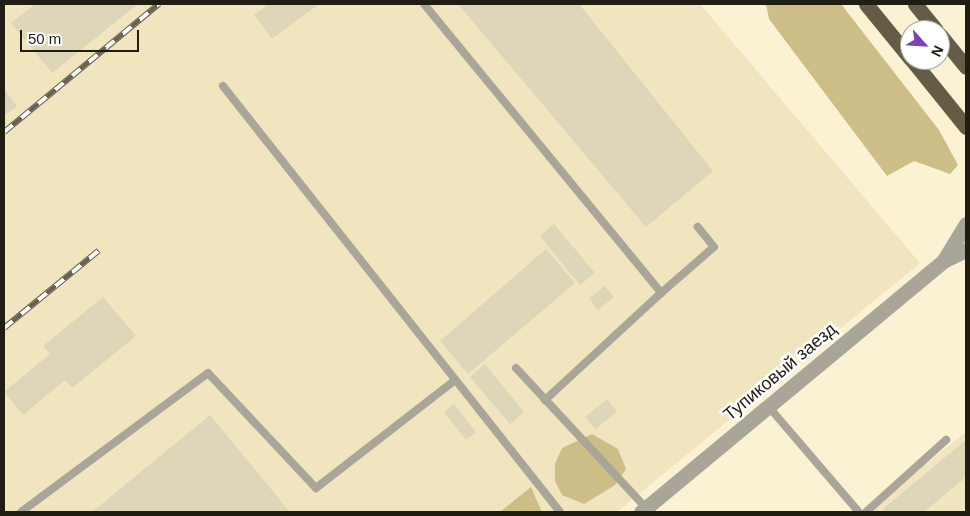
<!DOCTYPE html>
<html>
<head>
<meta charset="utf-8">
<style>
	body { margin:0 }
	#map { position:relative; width:970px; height:516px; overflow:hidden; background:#faf2d3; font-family:Arial,sans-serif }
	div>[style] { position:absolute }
	.built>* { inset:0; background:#f0e5bf }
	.green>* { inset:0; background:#cdbe88 }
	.building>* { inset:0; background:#ded6b8 }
	.service>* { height:8px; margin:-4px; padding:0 4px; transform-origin:4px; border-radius:4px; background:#a9a699 }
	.minor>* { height:15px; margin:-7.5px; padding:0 7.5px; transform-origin:7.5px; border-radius:7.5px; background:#a9a699 }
	.trunk>* { height:15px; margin:-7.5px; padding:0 7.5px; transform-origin:7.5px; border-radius:7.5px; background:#645c44 }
	.rail>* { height:5.5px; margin-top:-2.75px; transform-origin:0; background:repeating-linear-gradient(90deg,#fff 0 11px,#676251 0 22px); box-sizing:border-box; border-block:1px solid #676251 }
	span { translate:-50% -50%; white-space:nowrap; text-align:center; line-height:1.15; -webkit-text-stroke:5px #fff; paint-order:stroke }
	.street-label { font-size:18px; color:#201d12 }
	.frame { position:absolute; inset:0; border:5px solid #201d12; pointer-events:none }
	.north { position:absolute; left:900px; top:20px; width:50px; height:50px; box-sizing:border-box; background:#fff; border:1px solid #a6a5a0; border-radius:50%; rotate:116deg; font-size:14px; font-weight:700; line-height:20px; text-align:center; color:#201d12 }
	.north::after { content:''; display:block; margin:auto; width:18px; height:22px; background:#7d40b5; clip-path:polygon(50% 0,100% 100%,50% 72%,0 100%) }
	.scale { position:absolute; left:20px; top:30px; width:119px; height:22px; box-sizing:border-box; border:2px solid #201d12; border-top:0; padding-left:6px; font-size:15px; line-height:18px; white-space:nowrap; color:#201d12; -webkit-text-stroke:4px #fff; paint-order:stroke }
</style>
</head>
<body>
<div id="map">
	<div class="built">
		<i style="clip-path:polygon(4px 4px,700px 4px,920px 263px,617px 512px,4px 512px)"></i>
		<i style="clip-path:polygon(966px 432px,966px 512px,865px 512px)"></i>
	</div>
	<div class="green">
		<i style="clip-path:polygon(766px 4px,841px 4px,939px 130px,958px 165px,950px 174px,914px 161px,887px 176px,769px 19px)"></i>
		<i style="clip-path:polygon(592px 434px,618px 449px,626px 469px,615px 485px,584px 504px,562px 495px,555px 481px,555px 464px,562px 448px)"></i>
		<i style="clip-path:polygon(531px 487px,542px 512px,500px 512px)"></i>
	</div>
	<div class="building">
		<i style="clip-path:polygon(35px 4px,138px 4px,52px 73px,11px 23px)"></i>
		<i style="clip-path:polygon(269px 4px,319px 4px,272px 39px,254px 15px)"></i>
		<i style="clip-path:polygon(458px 4px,579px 4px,713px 171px,646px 227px)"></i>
		<i style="clip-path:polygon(4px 89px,17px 106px,4px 116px)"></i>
		<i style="clip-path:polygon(554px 224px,595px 273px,580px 285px,540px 236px)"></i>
		<i style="clip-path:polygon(546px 249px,575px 283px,468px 374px,440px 341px)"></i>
		<i style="clip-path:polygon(605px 286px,614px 297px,598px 310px,589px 298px)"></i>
		<i style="clip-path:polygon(103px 297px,136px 336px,72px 388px,65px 380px,23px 415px,4px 392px,50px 354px,43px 346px)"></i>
		<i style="clip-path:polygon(485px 364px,524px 412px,510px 424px,470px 377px)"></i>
		<i style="clip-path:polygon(607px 399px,617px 412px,595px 429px,585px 417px)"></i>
		<i style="clip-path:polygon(454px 404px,476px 432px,466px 440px,444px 412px)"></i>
		<i style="clip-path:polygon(210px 415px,290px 512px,92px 512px)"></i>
		<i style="clip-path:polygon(966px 440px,966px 477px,924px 512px,886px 512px,883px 509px)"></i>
	</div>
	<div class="service">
		<i style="left:424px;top:4px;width:374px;rotate:50.6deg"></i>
		<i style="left:661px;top:293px;width:158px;rotate:137.3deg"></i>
		<i style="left:223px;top:86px;width:543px;rotate:51.65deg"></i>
		<i style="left:661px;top:293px;width:70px;rotate:-41deg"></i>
		<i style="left:714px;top:247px;width:26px;rotate:-129deg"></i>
		<i style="left:516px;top:368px;width:191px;rotate:47.1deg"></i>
		<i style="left:768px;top:406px;width:140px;rotate:49.4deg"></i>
		<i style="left:21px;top:512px;width:233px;rotate:-36.6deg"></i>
		<i style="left:208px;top:373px;width:158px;rotate:46.8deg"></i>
		<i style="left:316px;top:488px;width:176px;rotate:-37.8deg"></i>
		<i style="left:866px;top:512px;width:108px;rotate:-42deg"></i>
	</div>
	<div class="minor">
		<i style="left:944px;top:260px;width:42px;rotate:-58.6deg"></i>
		<i style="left:641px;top:512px;width:393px;rotate:-39.7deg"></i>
		<i style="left:943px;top:261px;width:25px;rotate:-26deg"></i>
	</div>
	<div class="trunk">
		<i style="left:866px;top:4px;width:70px;rotate:50.8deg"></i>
		<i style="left:915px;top:4px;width:33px;rotate:51deg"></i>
		<i style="left:940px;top:35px;width:41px;rotate:50.9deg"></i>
		<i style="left:912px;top:60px;width:86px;rotate:51.1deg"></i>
	</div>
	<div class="rail">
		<i style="left:4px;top:132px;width:201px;rotate:-39.6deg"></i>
		<i style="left:4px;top:328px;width:122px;rotate:-39.3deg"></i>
	</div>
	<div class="street-label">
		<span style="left:780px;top:372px;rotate:-40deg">Тупиковый заезд</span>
	</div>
	<div class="frame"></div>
	<div class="north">N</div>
	<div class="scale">50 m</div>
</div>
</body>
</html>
